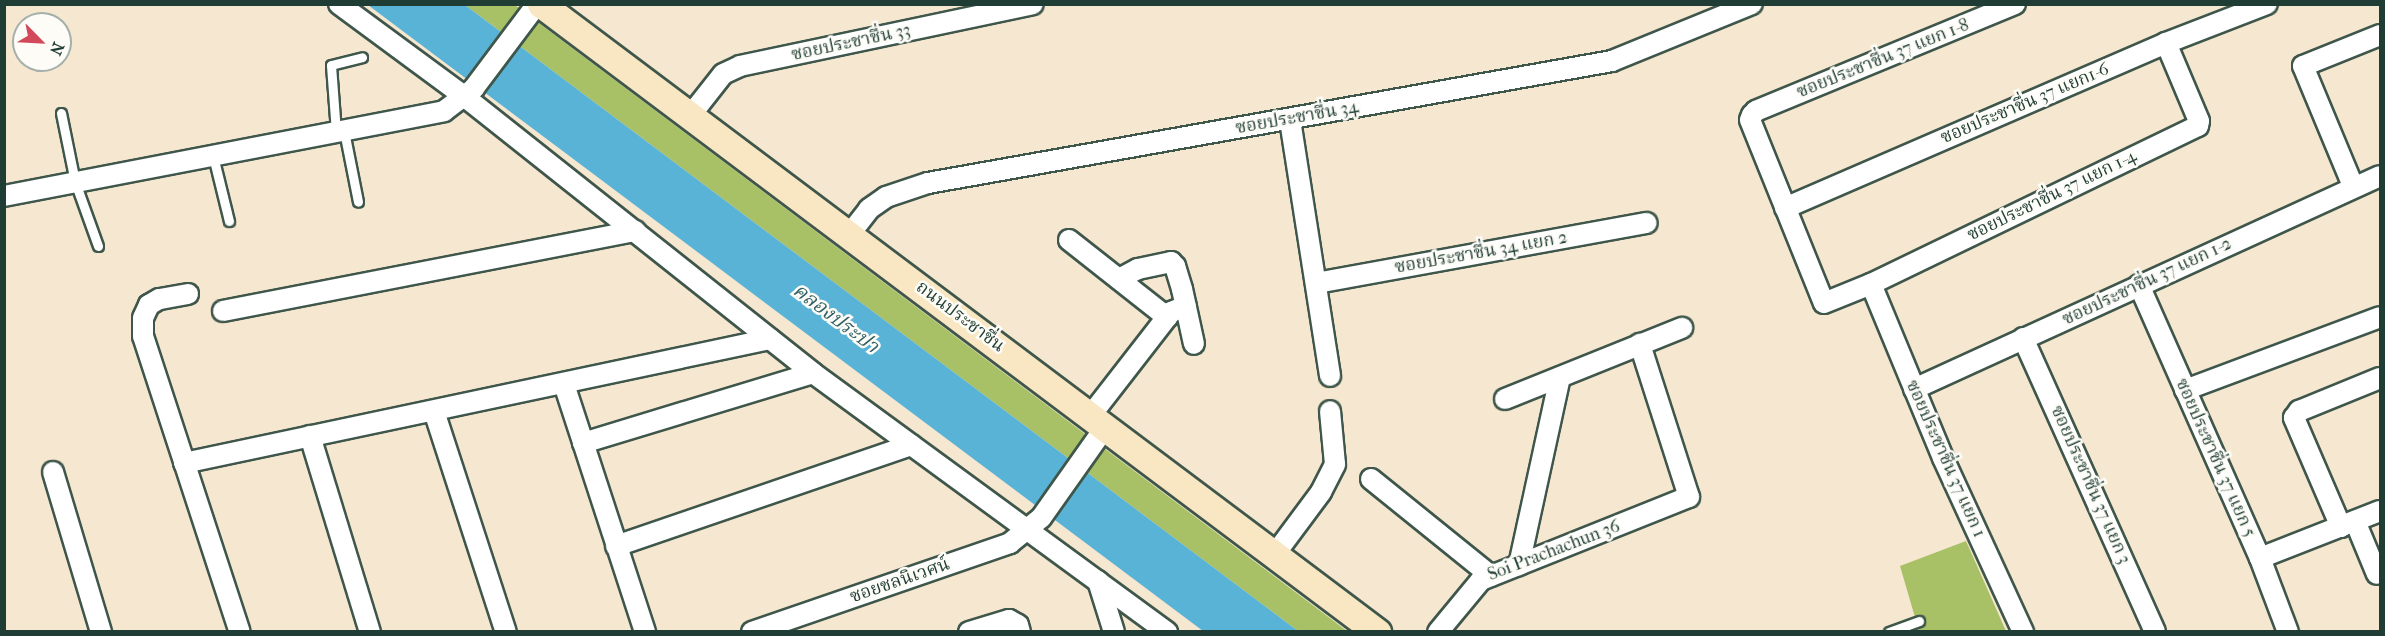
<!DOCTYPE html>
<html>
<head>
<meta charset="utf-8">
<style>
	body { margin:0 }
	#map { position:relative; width:2385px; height:636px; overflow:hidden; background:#f5e7d0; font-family:"IM FELL French Canon","Noto Serif Thai",serif }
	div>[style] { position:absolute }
	.green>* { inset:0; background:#a9c166 }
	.water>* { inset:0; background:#59b3d7 }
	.roads { filter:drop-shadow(2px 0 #3f564b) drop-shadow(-2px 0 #3f564b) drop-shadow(0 2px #3f564b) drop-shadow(0 -2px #3f564b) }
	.lane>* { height:9px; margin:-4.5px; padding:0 4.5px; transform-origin:4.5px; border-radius:4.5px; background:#fff }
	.street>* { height:20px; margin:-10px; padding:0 10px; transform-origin:10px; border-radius:10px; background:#fff }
	.secondary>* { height:27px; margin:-13.5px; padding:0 13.5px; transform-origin:13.5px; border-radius:13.5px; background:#f9e7c3 }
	span { translate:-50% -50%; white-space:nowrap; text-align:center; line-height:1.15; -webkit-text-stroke:5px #fdfcf7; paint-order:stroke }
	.street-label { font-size:18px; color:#1f3d34 }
	.water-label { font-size:20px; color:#306065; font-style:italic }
	.frame { position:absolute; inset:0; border:6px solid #1f3d34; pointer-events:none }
	.north { position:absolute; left:12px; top:12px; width:60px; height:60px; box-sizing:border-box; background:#fdfcf7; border:2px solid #a4b0a9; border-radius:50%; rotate:114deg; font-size:16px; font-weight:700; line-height:24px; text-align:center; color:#1f3d34 }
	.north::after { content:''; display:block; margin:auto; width:21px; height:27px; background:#d1495b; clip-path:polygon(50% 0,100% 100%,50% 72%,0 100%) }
</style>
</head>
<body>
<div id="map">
	<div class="green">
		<i style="clip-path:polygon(465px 5px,515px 5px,1347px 631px,1298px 631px)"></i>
		<i style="clip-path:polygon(1966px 541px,2006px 631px,1919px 631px,1900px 566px)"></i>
	</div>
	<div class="water">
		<i style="clip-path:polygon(368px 5px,465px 5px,1298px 631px,1203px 631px)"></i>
	</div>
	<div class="roads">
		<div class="lane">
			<i style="left:61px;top:113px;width:70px;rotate:78.5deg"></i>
			<i style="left:75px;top:182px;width:68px;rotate:70.2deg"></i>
			<i style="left:344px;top:131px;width:72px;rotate:78.8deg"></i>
			<i style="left:336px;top:132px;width:67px;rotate:-94.3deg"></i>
			<i style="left:331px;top:65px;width:32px;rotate:-14deg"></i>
			<i style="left:213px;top:156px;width:67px;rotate:76.2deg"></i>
			<i style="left:1889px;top:632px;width:32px;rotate:-20deg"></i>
		</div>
		<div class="street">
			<i style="left:339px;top:4px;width:157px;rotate:36.4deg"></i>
			<i style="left:465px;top:97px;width:444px;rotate:38.4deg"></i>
			<i style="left:813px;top:373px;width:439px;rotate:36.2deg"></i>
			<i style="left:2015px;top:4px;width:280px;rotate:157.6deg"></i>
			<i style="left:1756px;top:111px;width:6px;rotate:135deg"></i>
			<i style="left:1752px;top:115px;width:5px;rotate:112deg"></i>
			<i style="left:1750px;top:120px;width:197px;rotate:68deg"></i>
			<i style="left:1824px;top:303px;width:51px;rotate:-22deg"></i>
			<i style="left:1871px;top:284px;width:363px;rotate:-25.8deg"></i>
			<i style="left:2198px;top:126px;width:5px;rotate:-79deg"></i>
			<i style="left:2199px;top:121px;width:85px;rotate:-112.9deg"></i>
			<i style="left:690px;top:116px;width:53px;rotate:-51.8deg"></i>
			<i style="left:723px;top:74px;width:19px;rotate:-25deg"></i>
			<i style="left:740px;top:66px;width:299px;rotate:-11.9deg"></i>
			<i style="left:1290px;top:120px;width:259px;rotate:81.1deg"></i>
			<i style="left:2353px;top:186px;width:130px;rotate:-112.6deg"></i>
			<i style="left:2303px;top:66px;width:83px;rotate:-21.9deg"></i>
			<i style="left:4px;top:196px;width:448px;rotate:-10.9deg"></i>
			<i style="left:444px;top:111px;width:38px;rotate:-37deg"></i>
			<i style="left:474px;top:88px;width:105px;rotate:-53.1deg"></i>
			<i style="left:1785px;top:208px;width:415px;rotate:-23.4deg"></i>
			<i style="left:2166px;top:43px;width:108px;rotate:-21.1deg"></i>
			<i style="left:849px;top:235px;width:33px;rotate:-52deg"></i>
			<i style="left:869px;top:209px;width:21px;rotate:-35deg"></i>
			<i style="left:886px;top:197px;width:44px;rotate:-18.4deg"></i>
			<i style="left:928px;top:183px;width:695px;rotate:-10.11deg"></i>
			<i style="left:1612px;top:61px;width:151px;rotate:-22.2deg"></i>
			<i style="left:1069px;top:240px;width:125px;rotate:38.2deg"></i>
			<i style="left:1119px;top:279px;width:21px;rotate:-28deg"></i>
			<i style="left:1138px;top:269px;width:34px;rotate:-12deg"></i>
			<i style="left:1171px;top:262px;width:6px;rotate:45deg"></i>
			<i style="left:1175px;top:266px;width:24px;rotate:73deg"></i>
			<i style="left:1182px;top:289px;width:56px;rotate:77.7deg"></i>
			<i style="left:1316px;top:283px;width:336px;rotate:-10.3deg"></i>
			<i style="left:1871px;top:284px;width:188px;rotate:67.5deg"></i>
			<i style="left:1943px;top:458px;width:192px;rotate:65.3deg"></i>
			<i style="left:2139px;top:285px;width:299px;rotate:66.1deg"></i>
			<i style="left:2260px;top:558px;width:79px;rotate:69.3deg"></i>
			<i style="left:188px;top:294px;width:29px;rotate:170deg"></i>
			<i style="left:159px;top:299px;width:12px;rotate:149deg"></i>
			<i style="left:149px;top:305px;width:14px;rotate:115deg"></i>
			<i style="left:143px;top:318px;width:18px;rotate:90deg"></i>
			<i style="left:143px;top:336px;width:311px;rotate:71.9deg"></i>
			<i style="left:223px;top:311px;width:420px;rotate:-11deg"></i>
			<i style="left:2023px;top:338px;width:322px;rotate:65.8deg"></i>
			<i style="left:564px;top:384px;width:261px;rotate:71.9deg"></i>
			<i style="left:1914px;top:389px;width:512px;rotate:-24.56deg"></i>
			<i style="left:2185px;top:390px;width:208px;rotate:-20.5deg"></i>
			<i style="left:1505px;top:399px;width:191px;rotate:-21.9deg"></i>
			<i style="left:434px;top:411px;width:232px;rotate:72deg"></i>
			<i style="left:1091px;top:415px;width:130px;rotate:-52.2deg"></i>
			<i style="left:1171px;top:312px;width:16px;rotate:-22deg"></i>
			<i style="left:310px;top:436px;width:205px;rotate:73deg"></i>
			<i style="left:583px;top:443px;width:240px;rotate:-16.9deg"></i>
			<i style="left:184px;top:463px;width:599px;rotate:-11.95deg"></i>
			<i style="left:53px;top:472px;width:167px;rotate:73.3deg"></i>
			<i style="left:1371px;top:479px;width:154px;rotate:38.9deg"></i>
			<i style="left:2355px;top:521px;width:57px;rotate:67.5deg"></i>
			<i style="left:2341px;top:527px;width:119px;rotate:-113.3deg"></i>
			<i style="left:2294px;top:418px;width:9px;rotate:-54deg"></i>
			<i style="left:2299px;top:411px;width:87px;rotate:-22.2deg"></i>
			<i style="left:616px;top:546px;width:312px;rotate:-18.9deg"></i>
			<i style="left:1275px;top:554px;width:77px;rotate:-53.4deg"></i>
			<i style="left:1321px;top:492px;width:31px;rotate:-63deg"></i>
			<i style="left:1335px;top:464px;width:53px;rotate:-95.4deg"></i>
			<i style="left:2260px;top:558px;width:129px;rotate:-21.4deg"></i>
			<i style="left:1519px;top:565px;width:192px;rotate:-77.7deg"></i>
			<i style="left:1098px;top:581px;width:53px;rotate:72.6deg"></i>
			<i style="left:752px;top:632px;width:273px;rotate:-19deg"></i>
			<i style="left:1010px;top:543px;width:40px;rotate:-39deg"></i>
			<i style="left:1041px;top:518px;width:113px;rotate:-54.8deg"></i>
			<i style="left:969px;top:632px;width:42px;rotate:-16.7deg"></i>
			<i style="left:1009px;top:620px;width:10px;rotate:29deg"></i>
			<i style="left:1018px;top:625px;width:7px;rotate:74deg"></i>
			<i style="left:1438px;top:632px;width:67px;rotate:-50.4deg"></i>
			<i style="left:1481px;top:580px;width:224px;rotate:-21.8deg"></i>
			<i style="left:1689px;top:497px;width:161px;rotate:-107.8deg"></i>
		</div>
		<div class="secondary">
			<i style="left:541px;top:4px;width:1046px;rotate:36.91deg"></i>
		</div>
	</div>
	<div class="street-label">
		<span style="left:851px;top:43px;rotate:-12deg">ซอยประชาชื่น 33</span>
		<span style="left:1883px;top:59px;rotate:-22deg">ซอยประชาชื่น 37 แยก 1-8</span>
		<span style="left:2025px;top:104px;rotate:-23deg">ซอยประชาชื่น 37 แยก1-6</span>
		<span style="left:1297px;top:118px;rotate:-10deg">ซอยประชาชื่น 34</span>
		<span style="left:2052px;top:196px;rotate:-26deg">ซอยประชาชื่น 37 แยก 1-4</span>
		<span style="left:1481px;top:253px;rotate:-10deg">ซอยประชาชื่น 34 แยก 2</span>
		<span style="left:2147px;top:282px;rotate:-25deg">ซอยประชาชื่น 37 แยก 1-2</span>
		<span style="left:960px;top:317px;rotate:37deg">ถนนประชาชื่น</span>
		<span style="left:2215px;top:458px;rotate:66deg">ซอยประชาชื่น 37 แยก 5</span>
		<span style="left:1945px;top:459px;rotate:66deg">ซอยประชาชื่น 37 แยก 1</span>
		<span style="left:2090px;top:485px;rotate:66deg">ซอยประชาชื่น 37 แยก 3</span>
		<span style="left:1554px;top:551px;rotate:-21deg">Soi Prachachun 36</span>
		<span style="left:900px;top:581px;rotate:-19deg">ซอยชลนิเวศน์</span>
	</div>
	<div class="water-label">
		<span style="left:836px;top:318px;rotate:37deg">คลองประปา</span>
	</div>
	<div class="frame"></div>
	<div class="north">N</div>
</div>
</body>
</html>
